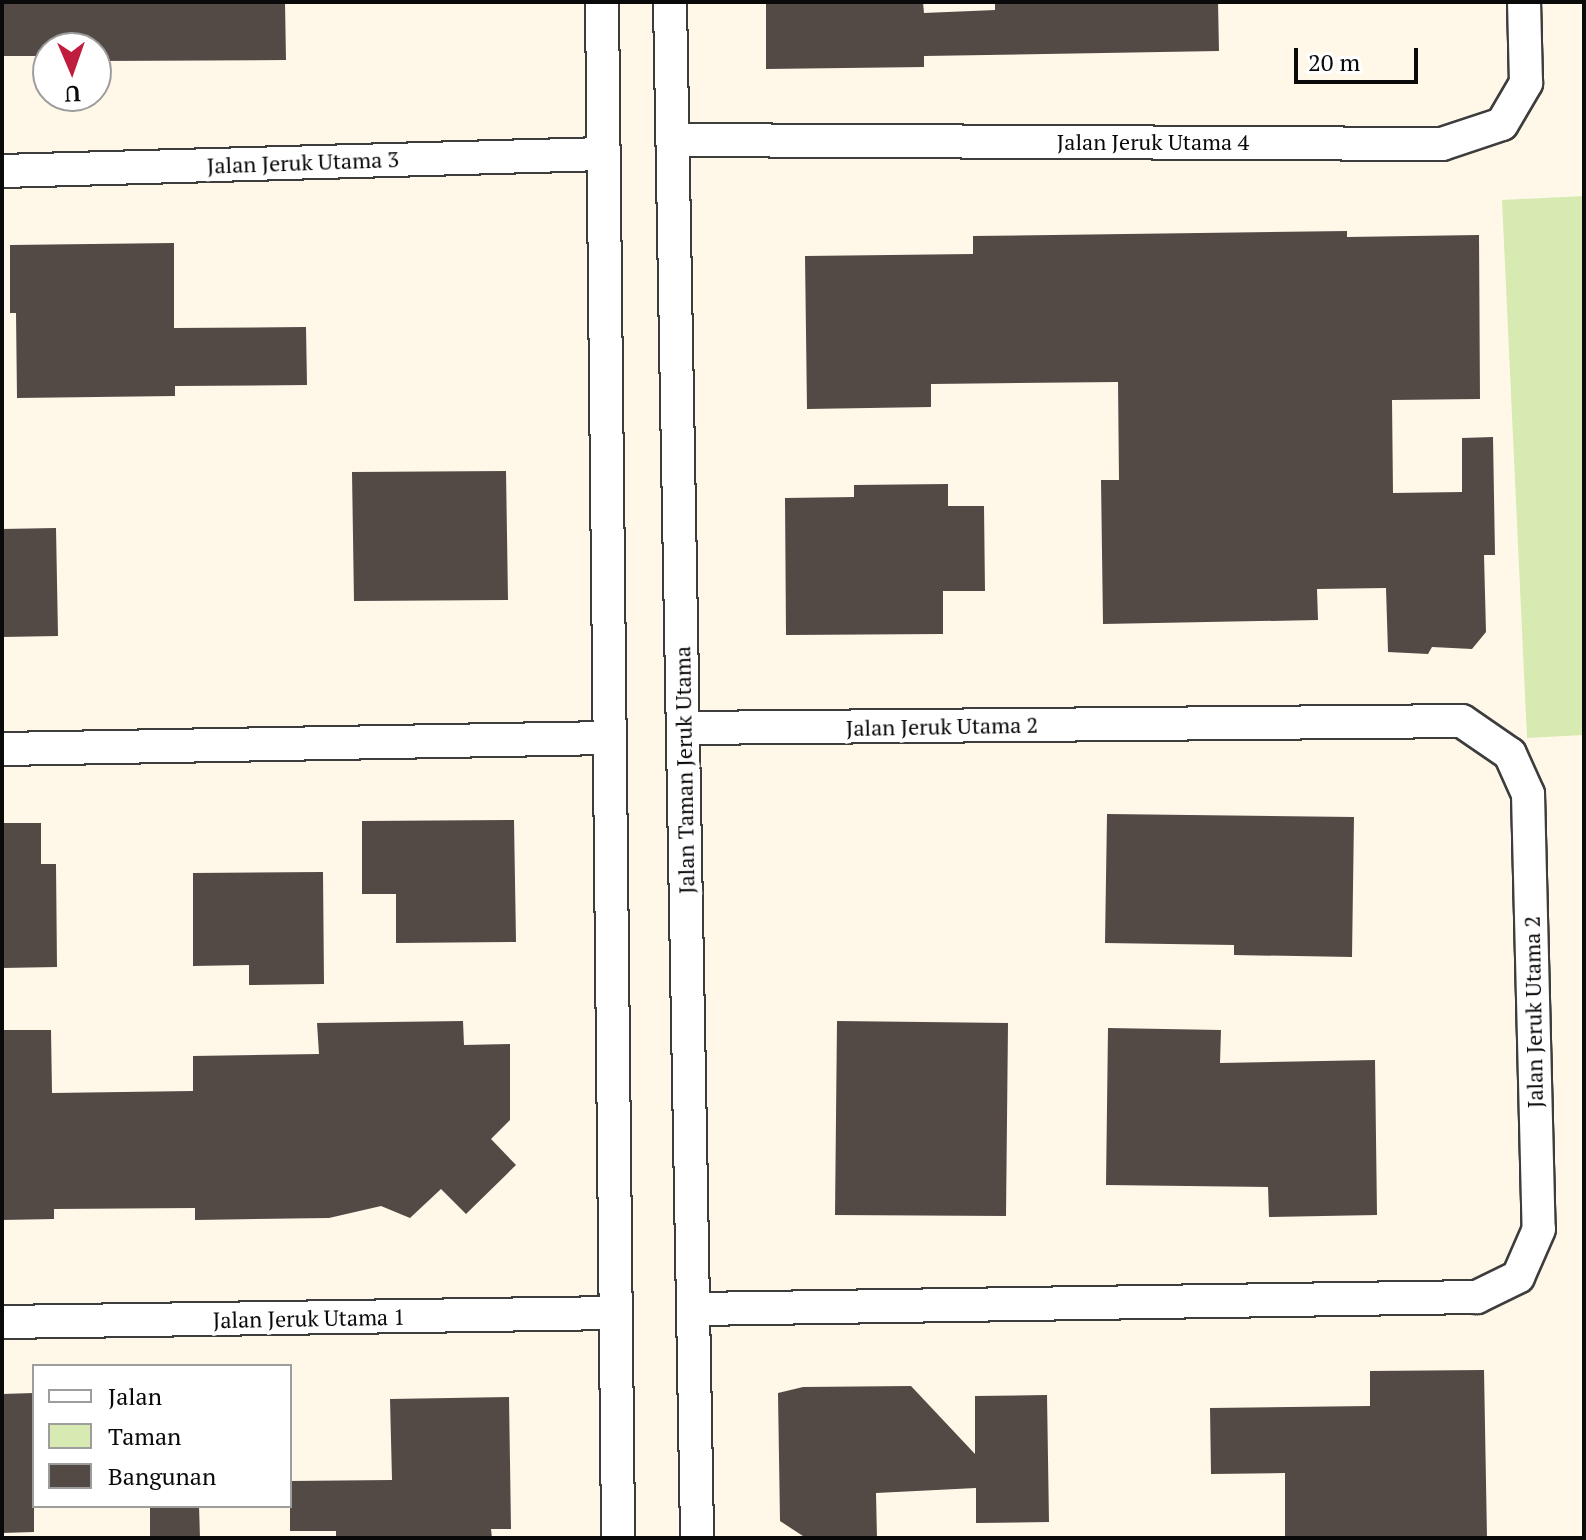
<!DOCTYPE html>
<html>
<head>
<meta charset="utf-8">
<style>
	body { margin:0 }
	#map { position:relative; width:1586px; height:1540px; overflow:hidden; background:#fff7e8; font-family:"PT Serif",serif }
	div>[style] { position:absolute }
	.green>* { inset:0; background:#d7eab1 }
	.building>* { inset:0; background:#534a46 }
	.roads { filter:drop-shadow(2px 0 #3d3d3d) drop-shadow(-2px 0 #3d3d3d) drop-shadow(0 2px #3d3d3d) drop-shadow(0 -2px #3d3d3d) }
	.minor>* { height:32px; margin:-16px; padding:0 16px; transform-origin:16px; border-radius:16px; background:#fff }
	span { translate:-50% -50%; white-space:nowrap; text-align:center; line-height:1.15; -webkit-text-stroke:8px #fff; paint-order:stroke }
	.street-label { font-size:22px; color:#0a0a0a }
	.frame { position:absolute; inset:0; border:4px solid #0a0a0a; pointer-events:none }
	.legend { position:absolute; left:32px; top:1364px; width:260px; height:144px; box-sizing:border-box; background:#fff; border:2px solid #9d9d9d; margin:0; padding:10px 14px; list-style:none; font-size:24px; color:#0a0a0a }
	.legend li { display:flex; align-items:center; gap:16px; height:40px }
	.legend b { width:40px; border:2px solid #9d9d9d }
	.north { position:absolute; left:32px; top:32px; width:80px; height:80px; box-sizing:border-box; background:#fff; border:2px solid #9d9d9d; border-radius:50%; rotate:178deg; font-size:22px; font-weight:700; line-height:32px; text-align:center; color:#0a0a0a }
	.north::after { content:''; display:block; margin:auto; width:28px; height:36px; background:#c01d3e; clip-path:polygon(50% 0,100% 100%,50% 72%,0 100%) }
	.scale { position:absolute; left:1294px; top:48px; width:124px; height:36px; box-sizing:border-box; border:4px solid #0a0a0a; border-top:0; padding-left:10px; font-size:24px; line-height:28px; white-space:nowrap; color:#0a0a0a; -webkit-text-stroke:6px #fff; paint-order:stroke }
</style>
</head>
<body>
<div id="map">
	<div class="green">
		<i style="clip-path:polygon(1584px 196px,1584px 735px,1527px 738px,1502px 200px)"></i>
	</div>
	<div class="building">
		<i style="clip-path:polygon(2px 2px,285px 2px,286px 60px,96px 61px,96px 48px,48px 48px,48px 56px,2px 56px)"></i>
		<i style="clip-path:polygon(766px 2px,923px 2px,924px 13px,995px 10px,995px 2px,1218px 2px,1219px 51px,924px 56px,924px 67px,766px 69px)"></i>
		<i style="clip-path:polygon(1347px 231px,1347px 237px,1479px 235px,1480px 399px,1392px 400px,1393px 493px,1462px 492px,1462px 438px,1493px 437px,1495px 555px,1484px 555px,1486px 632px,1472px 649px,1432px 647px,1428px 654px,1388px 652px,1386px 588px,1317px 589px,1318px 620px,1103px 624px,1101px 480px,1119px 480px,1118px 382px,931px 384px,931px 407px,807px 409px,805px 256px,973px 254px,973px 236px)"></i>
		<i style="clip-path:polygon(174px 243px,174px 328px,306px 327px,307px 385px,175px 386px,175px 396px,17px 398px,16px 313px,10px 313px,10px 245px)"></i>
		<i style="clip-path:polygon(506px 471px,508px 600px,354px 601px,352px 472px)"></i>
		<i style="clip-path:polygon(948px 484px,948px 506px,984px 506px,985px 591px,943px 591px,943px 634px,786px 635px,785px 498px,854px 497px,854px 485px)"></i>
		<i style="clip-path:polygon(56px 528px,58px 636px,2px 637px,2px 529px)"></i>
		<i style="clip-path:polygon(1107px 814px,1354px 817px,1352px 957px,1234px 955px,1234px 945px,1105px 943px)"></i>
		<i style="clip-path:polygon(514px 820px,516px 942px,396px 943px,396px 894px,362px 894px,362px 821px)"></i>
		<i style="clip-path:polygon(2px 823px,41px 823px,41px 864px,56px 864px,57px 967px,2px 968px)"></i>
		<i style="clip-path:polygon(323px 872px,324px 984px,249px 985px,249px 965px,193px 966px,193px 873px)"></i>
		<i style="clip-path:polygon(463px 1021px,464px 1045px,510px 1044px,510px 1120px,491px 1139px,516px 1165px,466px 1214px,441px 1189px,410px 1218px,381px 1206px,329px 1218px,195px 1220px,195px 1208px,54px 1209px,54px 1219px,2px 1220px,2px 1030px,51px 1030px,52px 1093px,193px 1091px,193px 1056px,319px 1054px,317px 1023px)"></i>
		<i style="clip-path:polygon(837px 1021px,1008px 1023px,1006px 1216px,835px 1215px)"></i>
		<i style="clip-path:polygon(1108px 1028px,1221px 1030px,1220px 1063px,1375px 1060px,1377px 1215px,1269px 1217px,1268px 1187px,1106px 1185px)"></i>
		<i style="clip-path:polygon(1484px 1370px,1487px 1538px,1285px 1536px,1285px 1473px,1211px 1474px,1210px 1408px,1370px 1406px,1370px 1371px)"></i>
		<i style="clip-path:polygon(911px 1386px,975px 1454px,975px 1396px,1047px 1395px,1049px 1522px,976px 1523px,976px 1488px,876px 1493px,877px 1538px,806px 1538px,780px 1521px,778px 1393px,803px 1387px)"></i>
		<i style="clip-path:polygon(34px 1393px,34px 1532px,2px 1533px,2px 1394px)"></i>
		<i style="clip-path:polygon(509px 1397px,511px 1529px,491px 1529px,492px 1538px,336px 1538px,336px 1531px,290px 1531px,290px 1481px,392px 1480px,390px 1399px)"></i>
		<i style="clip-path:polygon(150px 1506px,199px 1506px,200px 1538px,150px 1538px)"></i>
	</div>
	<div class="roads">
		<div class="minor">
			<i style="left:602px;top:2px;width:1536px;rotate:89.4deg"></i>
			<i style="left:670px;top:2px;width:1536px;rotate:88.99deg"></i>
			<i style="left:673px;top:140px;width:769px;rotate:0.3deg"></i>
			<i style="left:1442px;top:144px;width:63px;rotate:-18.4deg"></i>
			<i style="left:1502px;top:124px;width:48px;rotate:-59.7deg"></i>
			<i style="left:1526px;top:83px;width:81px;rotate:-91.4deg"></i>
			<i style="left:2px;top:171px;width:601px;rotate:-1.62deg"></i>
			<i style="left:683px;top:728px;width:779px;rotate:-0.51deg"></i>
			<i style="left:1462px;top:721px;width:58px;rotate:34.5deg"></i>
			<i style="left:1510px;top:754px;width:44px;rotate:65.8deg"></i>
			<i style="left:1528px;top:794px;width:435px;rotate:88.6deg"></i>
			<i style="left:1539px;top:1229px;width:52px;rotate:113.6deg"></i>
			<i style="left:1518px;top:1277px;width:46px;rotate:154deg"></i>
			<i style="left:1477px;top:1297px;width:784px;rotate:179.12deg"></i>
			<i style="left:2px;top:749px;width:607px;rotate:-1.04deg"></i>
			<i style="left:2px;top:1322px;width:613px;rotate:-0.84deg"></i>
		</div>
	</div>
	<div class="street-label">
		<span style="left:1153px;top:142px">Jalan Jeruk Utama 4</span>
		<span style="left:303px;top:162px;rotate:-2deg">Jalan Jeruk Utama 3</span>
		<span style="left:942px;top:726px;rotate:-1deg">Jalan Jeruk Utama 2</span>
		<span style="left:684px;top:770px;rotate:-91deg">Jalan Taman Jeruk Utama</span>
		<span style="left:1533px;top:1012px;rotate:-91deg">Jalan Jeruk Utama 2</span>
		<span style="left:309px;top:1318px;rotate:-1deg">Jalan Jeruk Utama 1</span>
	</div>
	<div class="frame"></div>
	<ul class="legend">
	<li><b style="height:10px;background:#fff"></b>Jalan</li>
	<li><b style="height:22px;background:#d7eab1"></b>Taman</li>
	<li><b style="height:22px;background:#534a46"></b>Bangunan</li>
	</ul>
	<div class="north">U</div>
	<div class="scale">20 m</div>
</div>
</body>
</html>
